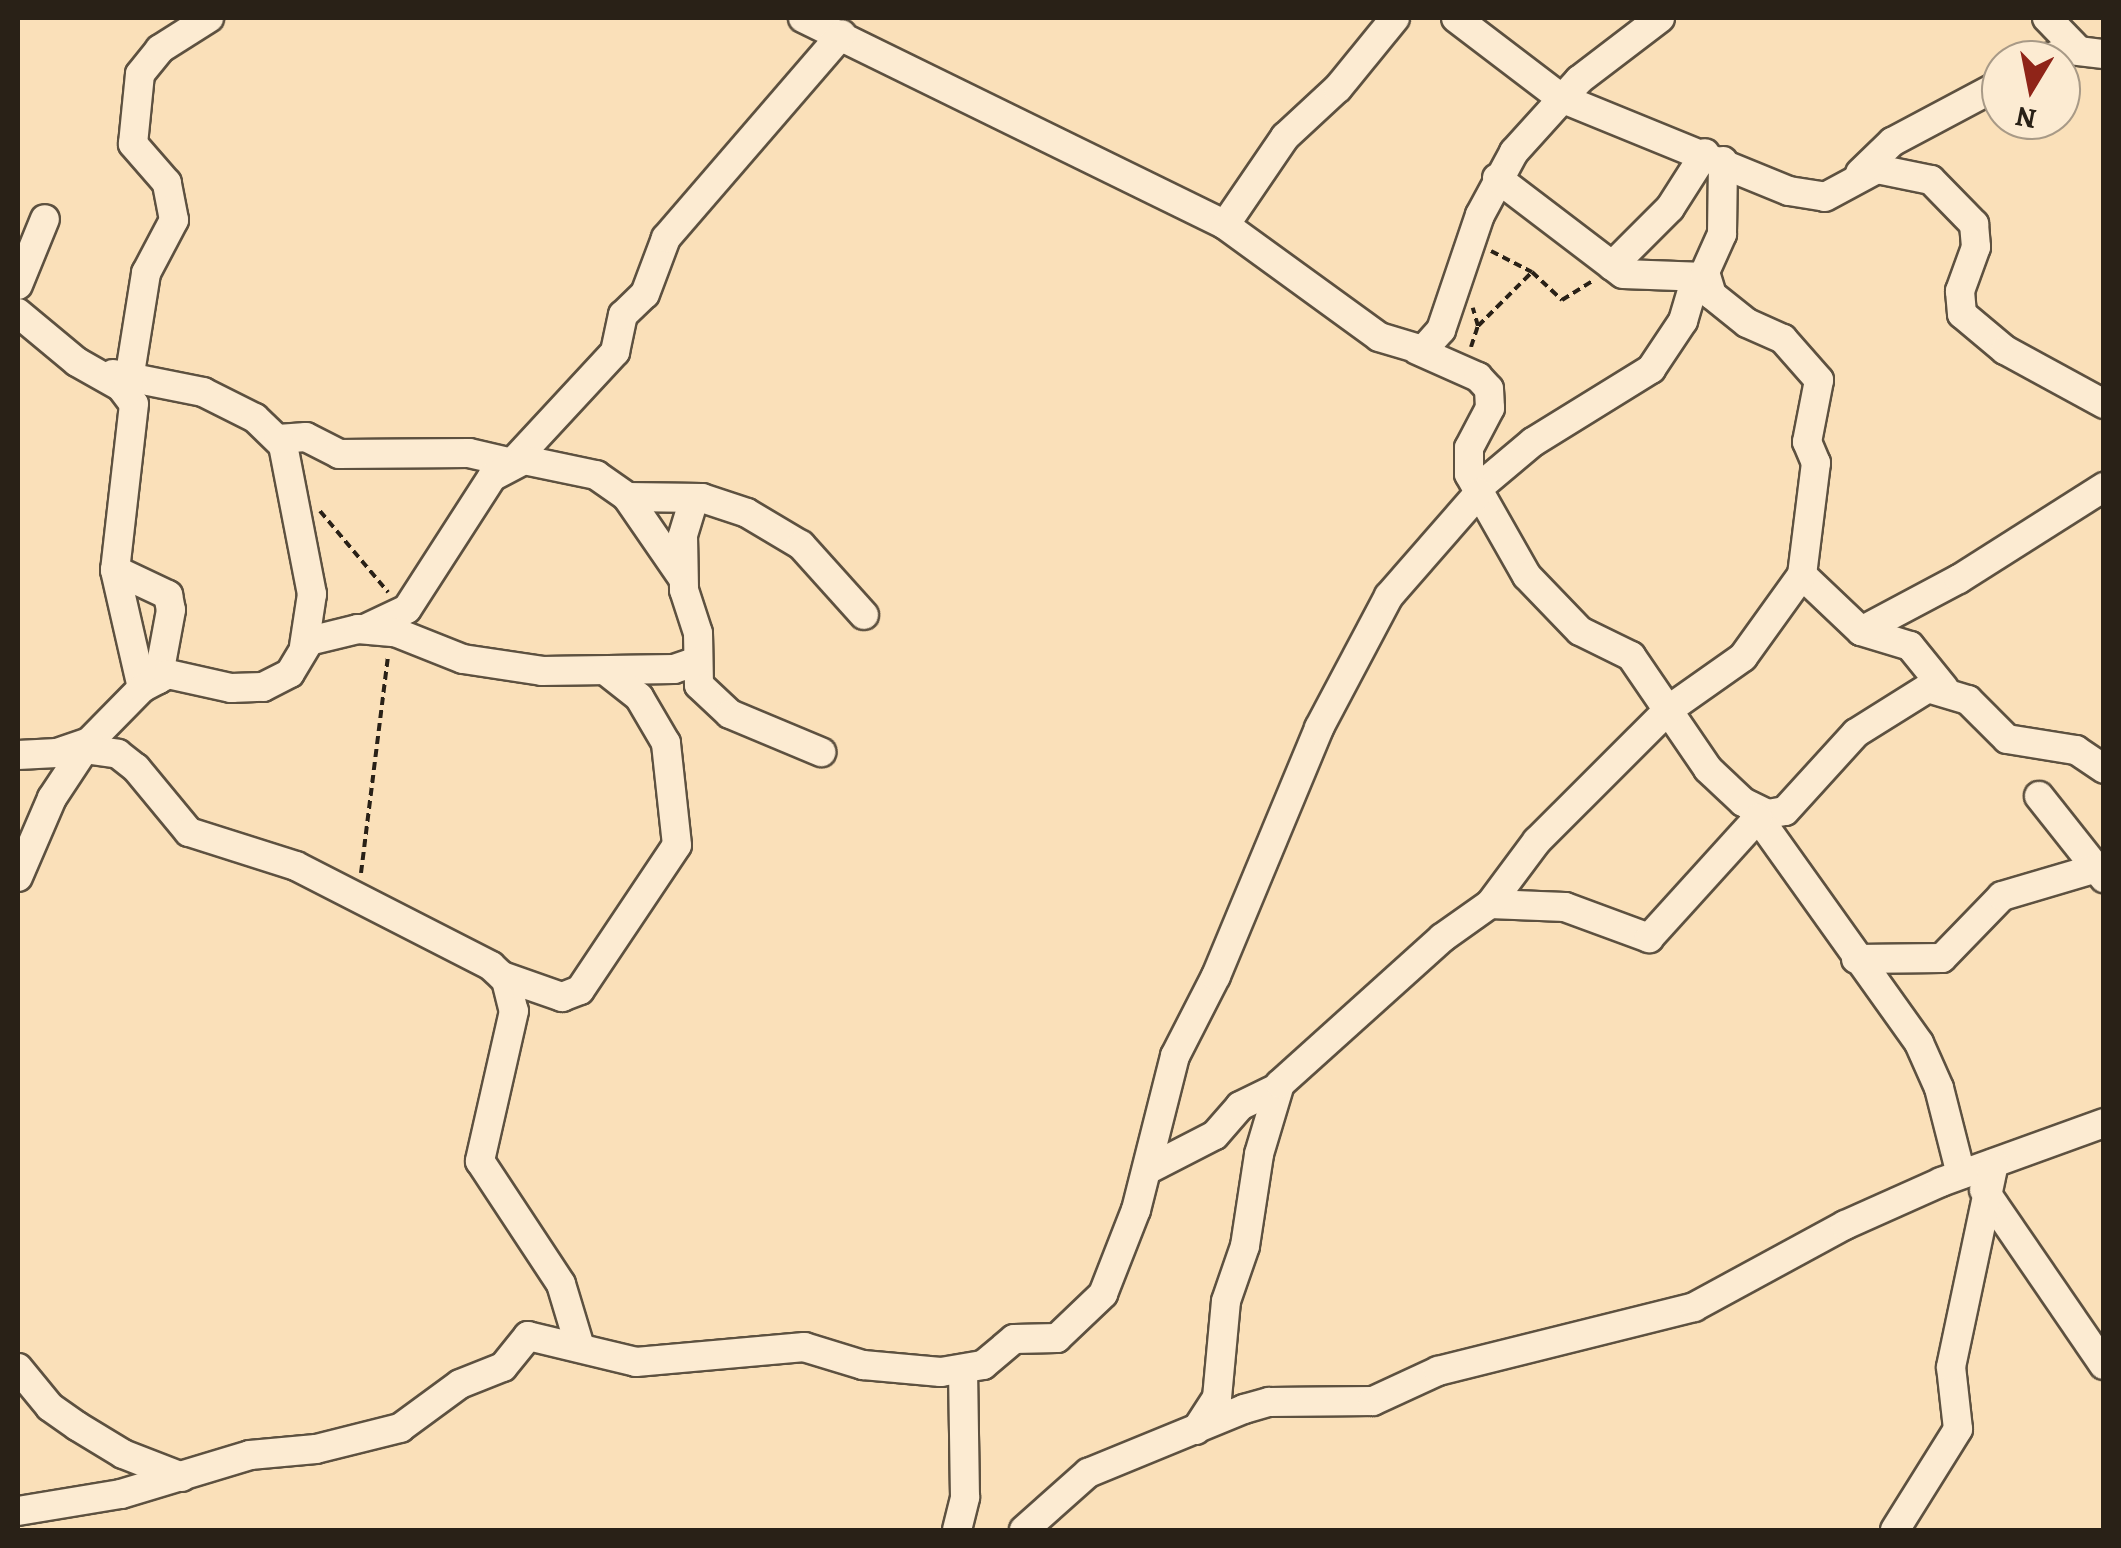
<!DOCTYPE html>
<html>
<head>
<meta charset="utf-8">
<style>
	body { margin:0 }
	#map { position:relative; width:2121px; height:1548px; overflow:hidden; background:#fae0b9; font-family:Alegreya,serif }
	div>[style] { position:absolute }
	.path>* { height:4px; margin-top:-2px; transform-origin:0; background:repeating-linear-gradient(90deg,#292117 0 8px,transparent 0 13px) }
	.roads { filter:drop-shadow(2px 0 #5d5140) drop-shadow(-2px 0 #5d5140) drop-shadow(0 2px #5d5140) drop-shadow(0 -2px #5d5140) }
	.minor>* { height:28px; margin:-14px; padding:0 14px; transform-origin:14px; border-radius:14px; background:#fcebd2 }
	span { translate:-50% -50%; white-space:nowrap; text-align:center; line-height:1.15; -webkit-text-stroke:8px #fcebd2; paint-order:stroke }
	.frame { position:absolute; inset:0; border:20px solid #292117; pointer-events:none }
	.north { position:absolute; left:1981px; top:40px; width:100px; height:100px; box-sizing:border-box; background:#fcebd2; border:2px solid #a89a87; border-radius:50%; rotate:190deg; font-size:28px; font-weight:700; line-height:40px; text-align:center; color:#292117 }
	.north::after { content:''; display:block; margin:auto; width:35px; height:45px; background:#8f2418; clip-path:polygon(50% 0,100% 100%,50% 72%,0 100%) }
</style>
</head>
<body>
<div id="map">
	<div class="path">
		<i style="left:1491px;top:251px;width:46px;rotate:27.1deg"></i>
		<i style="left:1532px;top:272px;width:41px;rotate:43deg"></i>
		<i style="left:1562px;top:300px;width:38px;rotate:-32deg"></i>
		<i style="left:1478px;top:326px;width:75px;rotate:-45deg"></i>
		<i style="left:1471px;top:347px;width:22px;rotate:-72deg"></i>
		<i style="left:1478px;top:326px;width:19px;rotate:-106deg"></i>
		<i style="left:320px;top:511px;width:106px;rotate:50deg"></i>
		<i style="left:361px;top:873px;width:220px;rotate:-82.9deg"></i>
	</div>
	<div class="roads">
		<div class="minor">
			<i style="left:803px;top:18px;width:470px;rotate:26.1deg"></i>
			<i style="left:1225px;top:225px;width:190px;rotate:36deg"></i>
			<i style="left:1379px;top:337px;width:46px;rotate:16.5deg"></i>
			<i style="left:1423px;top:350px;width:27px;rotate:-48deg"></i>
			<i style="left:1441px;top:330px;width:121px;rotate:-71.3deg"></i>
			<i style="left:1480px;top:215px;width:72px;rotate:-61.6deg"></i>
			<i style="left:1514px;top:152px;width:97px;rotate:-47.9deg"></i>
			<i style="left:1579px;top:80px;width:102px;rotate:-37.4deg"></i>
			<i style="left:1456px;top:18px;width:132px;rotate:37.3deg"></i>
			<i style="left:1561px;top:98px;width:246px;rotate:22.2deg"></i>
			<i style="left:1789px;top:191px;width:36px;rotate:9deg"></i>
			<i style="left:1825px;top:197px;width:59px;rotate:-28.3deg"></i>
			<i style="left:1877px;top:169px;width:55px;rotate:11.5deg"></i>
			<i style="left:1931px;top:180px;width:62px;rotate:45.7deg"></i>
			<i style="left:1974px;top:224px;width:23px;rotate:85deg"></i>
			<i style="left:1976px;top:247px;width:47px;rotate:110deg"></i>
			<i style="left:1960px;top:291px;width:23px;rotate:85deg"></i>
			<i style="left:1962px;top:314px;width:56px;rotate:39.9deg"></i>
			<i style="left:2005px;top:350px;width:113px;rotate:28.6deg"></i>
			<i style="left:2047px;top:18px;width:45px;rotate:45.9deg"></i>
			<i style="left:2043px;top:60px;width:29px;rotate:-20deg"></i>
			<i style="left:2070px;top:50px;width:34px;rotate:7deg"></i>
			<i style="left:1860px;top:173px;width:45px;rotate:-44.1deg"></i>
			<i style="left:1892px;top:142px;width:123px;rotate:-28deg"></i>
			<i style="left:1497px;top:178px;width:158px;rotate:37.3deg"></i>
			<i style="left:1623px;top:274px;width:82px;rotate:2.1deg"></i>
			<i style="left:1225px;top:225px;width:107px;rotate:-55.7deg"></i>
			<i style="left:1285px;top:137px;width:72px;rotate:-42.8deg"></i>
			<i style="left:1338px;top:88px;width:90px;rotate:-50.8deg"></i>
			<i style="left:1612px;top:266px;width:82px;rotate:-45deg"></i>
			<i style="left:1670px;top:208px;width:65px;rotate:-57.5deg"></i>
			<i style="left:18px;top:285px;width:71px;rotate:-67.8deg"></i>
			<i style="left:18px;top:313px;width:77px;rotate:39.7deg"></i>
			<i style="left:77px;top:362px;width:51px;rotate:29.6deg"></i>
			<i style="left:121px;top:387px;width:21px;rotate:53deg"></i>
			<i style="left:134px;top:404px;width:167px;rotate:96.5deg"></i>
			<i style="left:115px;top:570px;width:121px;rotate:77.1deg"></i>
			<i style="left:1417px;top:350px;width:67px;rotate:23.9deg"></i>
			<i style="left:1478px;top:377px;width:16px;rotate:47deg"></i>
			<i style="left:1489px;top:389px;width:19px;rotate:87deg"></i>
			<i style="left:1490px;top:408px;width:45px;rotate:117.7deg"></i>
			<i style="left:1469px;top:448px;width:26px;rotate:90deg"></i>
			<i style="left:1469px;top:474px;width:117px;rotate:60.4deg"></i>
			<i style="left:1527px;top:576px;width:76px;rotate:46.1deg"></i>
			<i style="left:1580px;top:631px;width:57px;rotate:26.1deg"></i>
			<i style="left:1631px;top:656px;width:137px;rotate:55.7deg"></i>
			<i style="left:1708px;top:769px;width:48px;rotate:43.3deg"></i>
			<i style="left:1743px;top:802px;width:28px;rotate:26deg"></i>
			<i style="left:1768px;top:814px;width:17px;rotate:-10deg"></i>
			<i style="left:1785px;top:811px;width:105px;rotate:-47.7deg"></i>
			<i style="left:1856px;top:733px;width:85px;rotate:-32deg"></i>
			<i style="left:1928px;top:688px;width:42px;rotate:16.7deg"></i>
			<i style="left:1968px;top:700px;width:55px;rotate:45deg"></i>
			<i style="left:2007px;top:739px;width:70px;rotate:9.1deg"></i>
			<i style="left:2076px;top:750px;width:34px;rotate:34deg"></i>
			<i style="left:113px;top:374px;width:92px;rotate:11.3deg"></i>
			<i style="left:203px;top:392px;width:58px;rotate:26.6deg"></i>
			<i style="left:255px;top:418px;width:39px;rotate:44deg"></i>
			<i style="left:283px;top:445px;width:152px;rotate:79deg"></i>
			<i style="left:312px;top:594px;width:53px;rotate:98.7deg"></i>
			<i style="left:127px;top:392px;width:121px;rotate:-80.9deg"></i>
			<i style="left:146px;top:273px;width:60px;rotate:-62.2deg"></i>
			<i style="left:174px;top:220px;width:38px;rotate:-101deg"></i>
			<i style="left:167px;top:183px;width:52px;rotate:-131.1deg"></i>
			<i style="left:133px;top:144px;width:70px;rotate:-84.3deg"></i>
			<i style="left:140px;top:74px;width:32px;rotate:-51deg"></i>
			<i style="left:160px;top:49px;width:58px;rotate:-32.3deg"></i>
			<i style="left:278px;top:439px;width:28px;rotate:-4deg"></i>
			<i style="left:306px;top:437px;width:37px;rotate:27deg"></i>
			<i style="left:339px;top:454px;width:130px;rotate:-0.4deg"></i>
			<i style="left:469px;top:453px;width:44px;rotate:13.1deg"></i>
			<i style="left:514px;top:461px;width:149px;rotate:-47.2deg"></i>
			<i style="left:615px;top:352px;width:38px;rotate:-78deg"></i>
			<i style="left:623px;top:315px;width:30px;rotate:-44deg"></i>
			<i style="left:645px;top:294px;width:60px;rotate:-69.4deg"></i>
			<i style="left:666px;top:238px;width:269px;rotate:-49.2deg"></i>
			<i style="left:1477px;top:489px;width:73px;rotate:-40deg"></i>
			<i style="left:1533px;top:442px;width:139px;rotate:-31.7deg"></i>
			<i style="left:1651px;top:369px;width:58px;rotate:-56.3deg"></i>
			<i style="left:1683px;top:321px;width:46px;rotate:-73.5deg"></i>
			<i style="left:627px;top:497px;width:97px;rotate:55.5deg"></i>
			<i style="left:694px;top:499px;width:39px;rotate:107deg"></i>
			<i style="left:683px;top:536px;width:54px;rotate:88.9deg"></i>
			<i style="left:684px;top:590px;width:45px;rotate:72deg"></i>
			<i style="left:698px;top:633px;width:52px;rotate:88.9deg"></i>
			<i style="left:699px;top:685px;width:42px;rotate:43.1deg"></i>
			<i style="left:730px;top:714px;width:99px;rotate:22.7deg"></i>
			<i style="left:115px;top:570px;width:59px;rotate:25.3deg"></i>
			<i style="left:168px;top:595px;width:15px;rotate:79deg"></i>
			<i style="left:171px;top:610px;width:71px;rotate:100.5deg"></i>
			<i style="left:1802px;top:575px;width:81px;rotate:43.5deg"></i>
			<i style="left:1861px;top:631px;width:51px;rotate:17deg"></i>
			<i style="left:1910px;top:646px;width:54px;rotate:51deg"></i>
			<i style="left:367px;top:628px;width:44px;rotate:-25.4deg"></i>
			<i style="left:407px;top:609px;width:157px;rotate:-57.2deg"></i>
			<i style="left:492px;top:477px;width:36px;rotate:-28deg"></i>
			<i style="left:524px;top:460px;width:74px;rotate:11.8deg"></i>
			<i style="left:596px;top:475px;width:38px;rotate:35deg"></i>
			<i style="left:627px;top:497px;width:75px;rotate:0.8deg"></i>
			<i style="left:702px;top:498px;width:47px;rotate:18.4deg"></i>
			<i style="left:747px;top:513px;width:63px;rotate:30.7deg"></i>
			<i style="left:801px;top:545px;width:94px;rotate:48deg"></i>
			<i style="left:1861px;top:631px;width:111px;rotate:-28deg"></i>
			<i style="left:1959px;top:579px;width:172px;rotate:-32.4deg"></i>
			<i style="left:84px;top:749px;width:34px;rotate:8deg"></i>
			<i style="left:118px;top:754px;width:23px;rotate:38deg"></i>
			<i style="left:136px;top:768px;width:83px;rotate:50.4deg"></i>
			<i style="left:189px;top:832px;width:112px;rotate:17.6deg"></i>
			<i style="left:296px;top:866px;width:219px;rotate:27.1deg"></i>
			<i style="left:491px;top:966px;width:21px;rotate:43deg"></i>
			<i style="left:506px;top:980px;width:32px;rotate:76deg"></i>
			<i style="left:514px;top:1011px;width:154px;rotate:102.8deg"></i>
			<i style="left:480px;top:1161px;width:147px;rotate:56.6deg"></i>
			<i style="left:561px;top:1284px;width:66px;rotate:73.2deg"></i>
			<i style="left:18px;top:755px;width:39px;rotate:-3deg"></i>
			<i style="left:57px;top:753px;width:34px;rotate:-19deg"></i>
			<i style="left:89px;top:742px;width:76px;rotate:-45.5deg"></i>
			<i style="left:142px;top:688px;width:30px;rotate:-28deg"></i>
			<i style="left:168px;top:674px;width:65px;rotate:12.5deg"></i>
			<i style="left:231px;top:688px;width:32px;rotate:-2deg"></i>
			<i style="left:263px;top:687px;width:30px;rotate:-27deg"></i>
			<i style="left:290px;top:673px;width:37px;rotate:-59deg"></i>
			<i style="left:309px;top:641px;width:50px;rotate:-13.8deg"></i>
			<i style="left:358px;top:629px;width:37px;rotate:5deg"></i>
			<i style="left:395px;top:632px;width:73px;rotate:21.7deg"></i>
			<i style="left:463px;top:659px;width:80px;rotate:8.6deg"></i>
			<i style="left:542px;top:671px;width:132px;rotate:-0.9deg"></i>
			<i style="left:674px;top:669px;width:24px;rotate:-19deg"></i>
			<i style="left:2039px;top:796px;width:105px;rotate:51.6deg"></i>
			<i style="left:1750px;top:806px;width:291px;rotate:54.5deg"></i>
			<i style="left:1919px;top:1043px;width:49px;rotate:66deg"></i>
			<i style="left:1939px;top:1088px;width:89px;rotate:75.7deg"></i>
			<i style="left:18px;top:877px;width:86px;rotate:-66.7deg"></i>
			<i style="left:52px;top:798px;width:67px;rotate:-56.5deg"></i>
			<i style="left:1490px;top:904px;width:75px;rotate:2.3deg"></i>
			<i style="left:1565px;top:907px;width:90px;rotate:20.3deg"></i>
			<i style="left:1649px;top:938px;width:162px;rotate:-47.8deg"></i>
			<i style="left:1856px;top:959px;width:86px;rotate:-0.7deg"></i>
			<i style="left:1942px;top:958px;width:86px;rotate:-45.9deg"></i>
			<i style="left:2002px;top:896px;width:96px;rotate:-16.4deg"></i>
			<i style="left:502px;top:976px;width:64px;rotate:19.3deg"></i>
			<i style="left:562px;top:997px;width:19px;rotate:-21deg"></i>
			<i style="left:580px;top:990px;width:174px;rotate:-56.2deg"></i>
			<i style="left:677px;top:845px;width:103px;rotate:-96.2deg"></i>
			<i style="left:666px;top:743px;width:53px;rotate:-120.4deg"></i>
			<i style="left:639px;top:697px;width:42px;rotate:-141.8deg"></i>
			<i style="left:1147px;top:1170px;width:76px;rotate:-27.2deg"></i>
			<i style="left:1215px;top:1135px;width:38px;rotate:-49deg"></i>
			<i style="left:1240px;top:1106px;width:41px;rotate:-25.9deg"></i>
			<i style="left:1984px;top:1190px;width:212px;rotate:55.6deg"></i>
			<i style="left:18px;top:1368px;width:50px;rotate:50.6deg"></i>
			<i style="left:50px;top:1407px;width:33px;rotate:35deg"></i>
			<i style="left:77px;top:1426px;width:54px;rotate:31.3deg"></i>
			<i style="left:123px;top:1454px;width:63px;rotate:21.3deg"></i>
			<i style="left:1196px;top:1430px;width:38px;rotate:-57deg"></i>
			<i style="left:1217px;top:1398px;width:97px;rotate:-84.7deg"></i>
			<i style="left:1226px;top:1301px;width:58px;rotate:-70.9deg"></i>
			<i style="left:1245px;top:1246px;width:93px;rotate:-81.3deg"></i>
			<i style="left:1259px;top:1154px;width:73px;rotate:-73.3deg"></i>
			<i style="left:1280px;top:1084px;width:218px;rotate:-42deg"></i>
			<i style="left:1442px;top:938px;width:59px;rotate:-35.3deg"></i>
			<i style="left:1490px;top:904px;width:79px;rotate:-53.3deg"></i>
			<i style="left:1537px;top:841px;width:185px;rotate:-45deg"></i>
			<i style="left:1668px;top:710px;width:92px;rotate:-35.2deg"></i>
			<i style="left:1743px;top:657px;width:101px;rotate:-54.3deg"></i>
			<i style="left:1802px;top:575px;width:113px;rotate:-82.9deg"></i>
			<i style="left:1816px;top:463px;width:23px;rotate:-113deg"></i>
			<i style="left:1807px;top:442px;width:63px;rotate:-79deg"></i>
			<i style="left:1819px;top:380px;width:55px;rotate:-131.3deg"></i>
			<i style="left:1783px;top:339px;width:39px;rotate:-156deg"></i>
			<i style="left:1747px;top:323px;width:45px;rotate:-141.3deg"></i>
			<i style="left:1712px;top:295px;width:24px;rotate:-107deg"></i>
			<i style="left:1705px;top:272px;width:42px;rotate:-65.9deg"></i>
			<i style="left:1722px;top:234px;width:73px;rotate:-89.2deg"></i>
			<i style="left:18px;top:1511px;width:104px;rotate:-9.4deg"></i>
			<i style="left:121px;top:1494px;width:135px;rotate:-16.8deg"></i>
			<i style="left:250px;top:1455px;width:66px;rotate:-5.2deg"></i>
			<i style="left:316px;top:1449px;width:87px;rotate:-14deg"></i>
			<i style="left:400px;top:1428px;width:74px;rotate:-36.3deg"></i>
			<i style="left:460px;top:1384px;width:46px;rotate:-21.6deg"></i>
			<i style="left:503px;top:1367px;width:40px;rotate:-51deg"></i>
			<i style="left:528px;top:1336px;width:111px;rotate:13.5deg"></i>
			<i style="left:636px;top:1362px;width:169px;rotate:-5.1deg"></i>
			<i style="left:804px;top:1347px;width:62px;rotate:17deg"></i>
			<i style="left:863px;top:1365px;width:78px;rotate:5.1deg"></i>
			<i style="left:941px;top:1372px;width:43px;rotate:-9.5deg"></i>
			<i style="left:983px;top:1365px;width:40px;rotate:-40deg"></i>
			<i style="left:1014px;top:1339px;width:43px;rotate:-1.3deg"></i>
			<i style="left:1057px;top:1338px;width:64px;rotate:-43.7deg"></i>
			<i style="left:1103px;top:1294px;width:90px;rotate:-68.6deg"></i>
			<i style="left:1136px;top:1210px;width:159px;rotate:-75.8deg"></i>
			<i style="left:1175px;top:1056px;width:90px;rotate:-62.9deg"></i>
			<i style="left:1216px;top:976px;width:269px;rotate:-67.4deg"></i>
			<i style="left:1319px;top:728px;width:149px;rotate:-62.1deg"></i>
			<i style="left:1389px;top:596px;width:137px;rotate:-48.9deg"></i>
			<i style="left:957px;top:1530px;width:34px;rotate:-76deg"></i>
			<i style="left:965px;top:1497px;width:126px;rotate:-90.9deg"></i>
			<i style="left:1024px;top:1530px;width:86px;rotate:-41.7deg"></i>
			<i style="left:1088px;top:1473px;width:169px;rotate:-22.3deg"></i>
			<i style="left:1244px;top:1409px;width:26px;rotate:-16deg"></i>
			<i style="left:1269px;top:1402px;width:104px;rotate:-0.6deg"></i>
			<i style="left:1373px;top:1401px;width:72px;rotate:-24.8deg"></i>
			<i style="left:1438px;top:1371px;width:264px;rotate:-14deg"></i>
			<i style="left:1694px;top:1307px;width:172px;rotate:-28.5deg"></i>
			<i style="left:1845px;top:1225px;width:105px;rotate:-24.1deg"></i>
			<i style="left:1941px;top:1182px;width:173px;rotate:-19.9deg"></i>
			<i style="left:1895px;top:1530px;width:119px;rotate:-58deg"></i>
			<i style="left:1958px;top:1429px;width:62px;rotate:-96.4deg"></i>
			<i style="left:1951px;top:1367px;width:208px;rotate:-78.1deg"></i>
		</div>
	</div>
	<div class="frame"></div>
	<div class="north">N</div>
</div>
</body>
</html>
